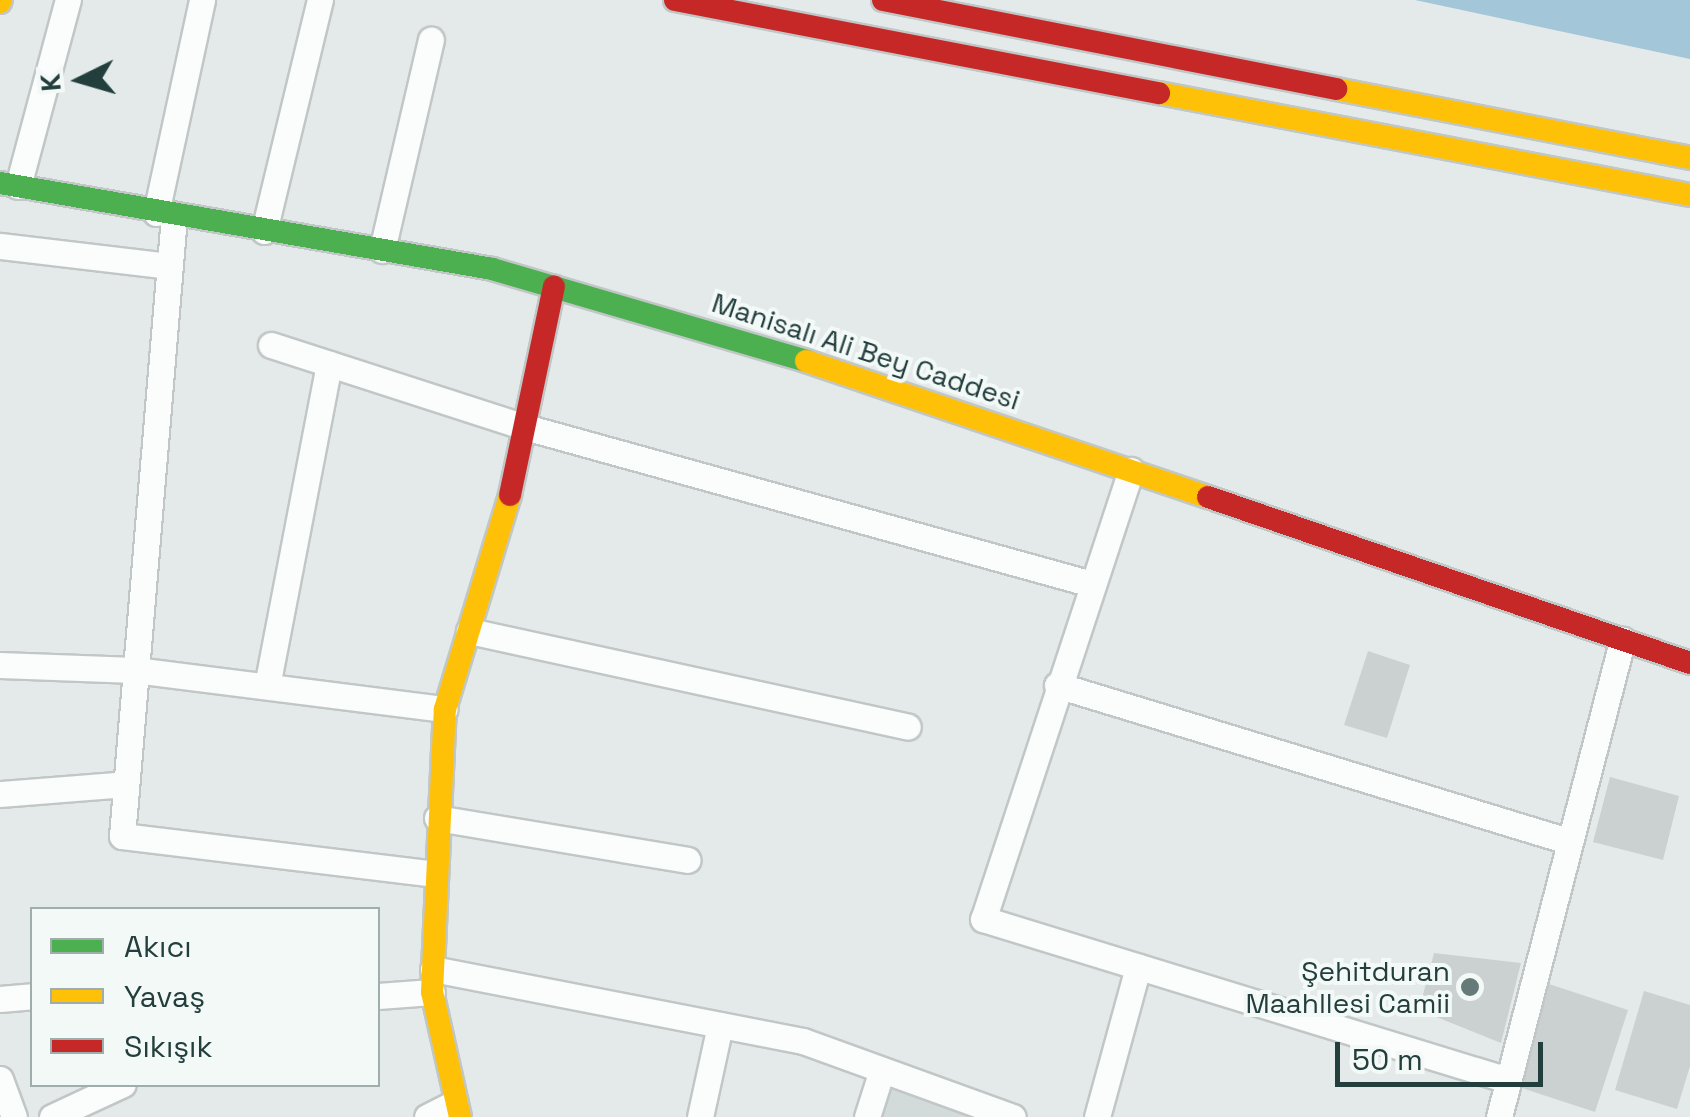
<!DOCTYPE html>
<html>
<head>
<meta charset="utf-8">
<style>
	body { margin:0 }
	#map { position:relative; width:1690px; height:1117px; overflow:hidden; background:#e4eae9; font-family:"Space Grotesk",sans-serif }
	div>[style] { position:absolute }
	.built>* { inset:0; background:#d2dbda }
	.water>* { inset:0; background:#a4c6d9 }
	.building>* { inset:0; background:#cbd1d0 }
	.roads { filter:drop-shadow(2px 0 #c1c7c6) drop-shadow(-2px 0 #c1c7c6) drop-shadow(0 2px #c1c7c6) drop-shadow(0 -2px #c1c7c6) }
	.street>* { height:25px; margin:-12.5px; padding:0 12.5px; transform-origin:12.5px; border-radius:12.5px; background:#fbfcfc }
	.fast>* { height:22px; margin:-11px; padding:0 11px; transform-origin:11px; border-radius:11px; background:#4caf50 }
	.slow>* { height:22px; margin:-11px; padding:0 11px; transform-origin:11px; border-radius:11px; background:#ffc107 }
	.jam>* { height:22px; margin:-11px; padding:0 11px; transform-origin:11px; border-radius:11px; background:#c62828 }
	.dots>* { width:28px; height:28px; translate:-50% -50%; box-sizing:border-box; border:5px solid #f3f9f7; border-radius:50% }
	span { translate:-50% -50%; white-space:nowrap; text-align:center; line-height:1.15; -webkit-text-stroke:8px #f3f9f7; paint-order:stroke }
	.street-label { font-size:28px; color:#223e3d }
	.poi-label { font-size:28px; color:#223e3d }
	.right { translate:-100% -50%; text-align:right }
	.legend { position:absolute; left:30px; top:907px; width:350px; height:180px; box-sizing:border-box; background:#f3f9f7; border:2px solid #9faead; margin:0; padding:12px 18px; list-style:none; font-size:30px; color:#223e3d }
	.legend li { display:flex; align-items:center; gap:20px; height:50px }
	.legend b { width:50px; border:2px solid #9faead }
	.north { position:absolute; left:30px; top:30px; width:100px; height:100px; -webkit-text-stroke:8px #f3f9f7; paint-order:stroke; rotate:265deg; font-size:28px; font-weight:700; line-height:40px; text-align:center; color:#223e3d }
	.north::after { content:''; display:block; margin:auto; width:35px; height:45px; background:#223e3d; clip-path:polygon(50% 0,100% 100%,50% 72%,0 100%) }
	.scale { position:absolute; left:1335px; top:1042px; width:208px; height:45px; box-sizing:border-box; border:5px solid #223e3d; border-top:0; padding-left:12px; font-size:30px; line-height:35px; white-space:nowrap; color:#223e3d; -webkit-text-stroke:8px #f3f9f7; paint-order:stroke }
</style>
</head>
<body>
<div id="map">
	<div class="built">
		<i style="clip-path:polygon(886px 1077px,989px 1117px,873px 1117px)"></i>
	</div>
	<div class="water">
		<i style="clip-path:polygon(1415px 0,1690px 0,1690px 59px)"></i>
	</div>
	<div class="building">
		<i style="clip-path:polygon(1368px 651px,1410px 665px,1387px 738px,1344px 725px)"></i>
		<i style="clip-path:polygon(1610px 777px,1679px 796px,1663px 860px,1593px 842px)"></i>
		<i style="clip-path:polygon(1434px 953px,1521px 963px,1501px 1043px,1419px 1010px)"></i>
		<i style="clip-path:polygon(1549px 984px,1628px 1010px,1595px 1112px,1516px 1086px)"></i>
		<i style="clip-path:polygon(1644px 991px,1690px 1005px,1690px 1066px,1677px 1109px,1615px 1090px)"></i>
	</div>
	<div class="roads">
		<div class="street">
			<i style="left:18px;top:186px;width:193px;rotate:-75deg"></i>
			<i style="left:156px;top:213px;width:218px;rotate:-77.8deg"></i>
			<i style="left:174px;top:216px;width:622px;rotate:94.79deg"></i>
			<i style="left:122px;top:836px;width:314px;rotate:6.9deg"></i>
			<i style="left:264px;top:231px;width:238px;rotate:-76.4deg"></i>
			<i style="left:0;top:246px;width:170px;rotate:6.7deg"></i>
			<i style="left:382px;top:250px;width:216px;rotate:-76.9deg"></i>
			<i style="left:271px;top:345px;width:267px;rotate:17.9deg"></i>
			<i style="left:525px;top:427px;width:588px;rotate:15.48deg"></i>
			<i style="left:1131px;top:470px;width:473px;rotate:108.2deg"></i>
			<i style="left:983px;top:919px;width:549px;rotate:17.05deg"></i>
			<i style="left:469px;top:631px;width:449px;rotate:12.3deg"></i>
			<i style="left:0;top:665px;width:135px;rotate:2.1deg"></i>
			<i style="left:135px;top:670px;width:312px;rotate:7.2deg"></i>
			<i style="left:1057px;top:685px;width:534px;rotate:16.98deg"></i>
			<i style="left:267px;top:686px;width:328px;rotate:-79.1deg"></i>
			<i style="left:0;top:794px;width:126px;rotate:-4.5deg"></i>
			<i style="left:437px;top:818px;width:254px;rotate:9.5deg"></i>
			<i style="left:433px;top:969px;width:377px;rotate:11deg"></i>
			<i style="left:803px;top:1041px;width:223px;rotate:19.9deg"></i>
			<i style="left:378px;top:996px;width:54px;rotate:-4.2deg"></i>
			<i style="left:0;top:999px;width:32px;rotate:-5deg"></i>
			<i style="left:0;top:1079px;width:40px;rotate:69.8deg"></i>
			<i style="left:52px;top:1117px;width:78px;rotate:-24.9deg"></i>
			<i style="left:427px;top:1117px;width:31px;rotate:-27deg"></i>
			<i style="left:700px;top:1117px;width:94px;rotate:-77.7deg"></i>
			<i style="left:867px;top:1117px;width:49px;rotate:-72.3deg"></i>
			<i style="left:1097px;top:1117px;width:156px;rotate:-74.7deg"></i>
			<i style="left:1499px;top:1117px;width:493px;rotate:-75.5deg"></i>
		</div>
		<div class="fast">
			<i style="left:0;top:183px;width:499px;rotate:9.9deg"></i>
			<i style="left:492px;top:269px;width:327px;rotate:16.3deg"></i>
		</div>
		<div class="slow">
			<i style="left:0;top:2px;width:2px;rotate:-63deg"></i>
			<i style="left:1336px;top:89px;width:361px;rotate:11deg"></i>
			<i style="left:1159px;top:93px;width:541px;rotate:10.87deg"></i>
			<i style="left:806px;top:361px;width:424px;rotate:18.7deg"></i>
			<i style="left:460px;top:1117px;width:128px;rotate:-102.6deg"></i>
			<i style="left:432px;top:992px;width:283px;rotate:-87.4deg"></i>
			<i style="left:445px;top:709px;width:224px;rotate:-73.1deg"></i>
		</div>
		<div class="jam">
			<i style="left:675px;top:0;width:493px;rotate:10.9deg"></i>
			<i style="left:883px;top:0;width:462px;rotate:11.1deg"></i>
			<i style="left:510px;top:495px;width:213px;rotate:-78.1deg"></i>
			<i style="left:1208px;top:497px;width:510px;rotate:19deg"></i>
		</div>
	</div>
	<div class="dots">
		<i style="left:1470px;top:987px;background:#667a79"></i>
	</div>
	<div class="street-label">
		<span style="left:866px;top:351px;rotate:18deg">Manisalı Ali Bey Caddesi</span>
	</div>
	<div class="poi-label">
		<span class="right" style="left:1450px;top:987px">Şehitduran<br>Maahllesi Camii</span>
	</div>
	<ul class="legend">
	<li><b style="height:12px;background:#4caf50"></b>Akıcı</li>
	<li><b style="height:12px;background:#ffc107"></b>Yavaş</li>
	<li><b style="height:12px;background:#c62828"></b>Sıkışık</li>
	</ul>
	<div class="north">K</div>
	<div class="scale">50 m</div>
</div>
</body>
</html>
